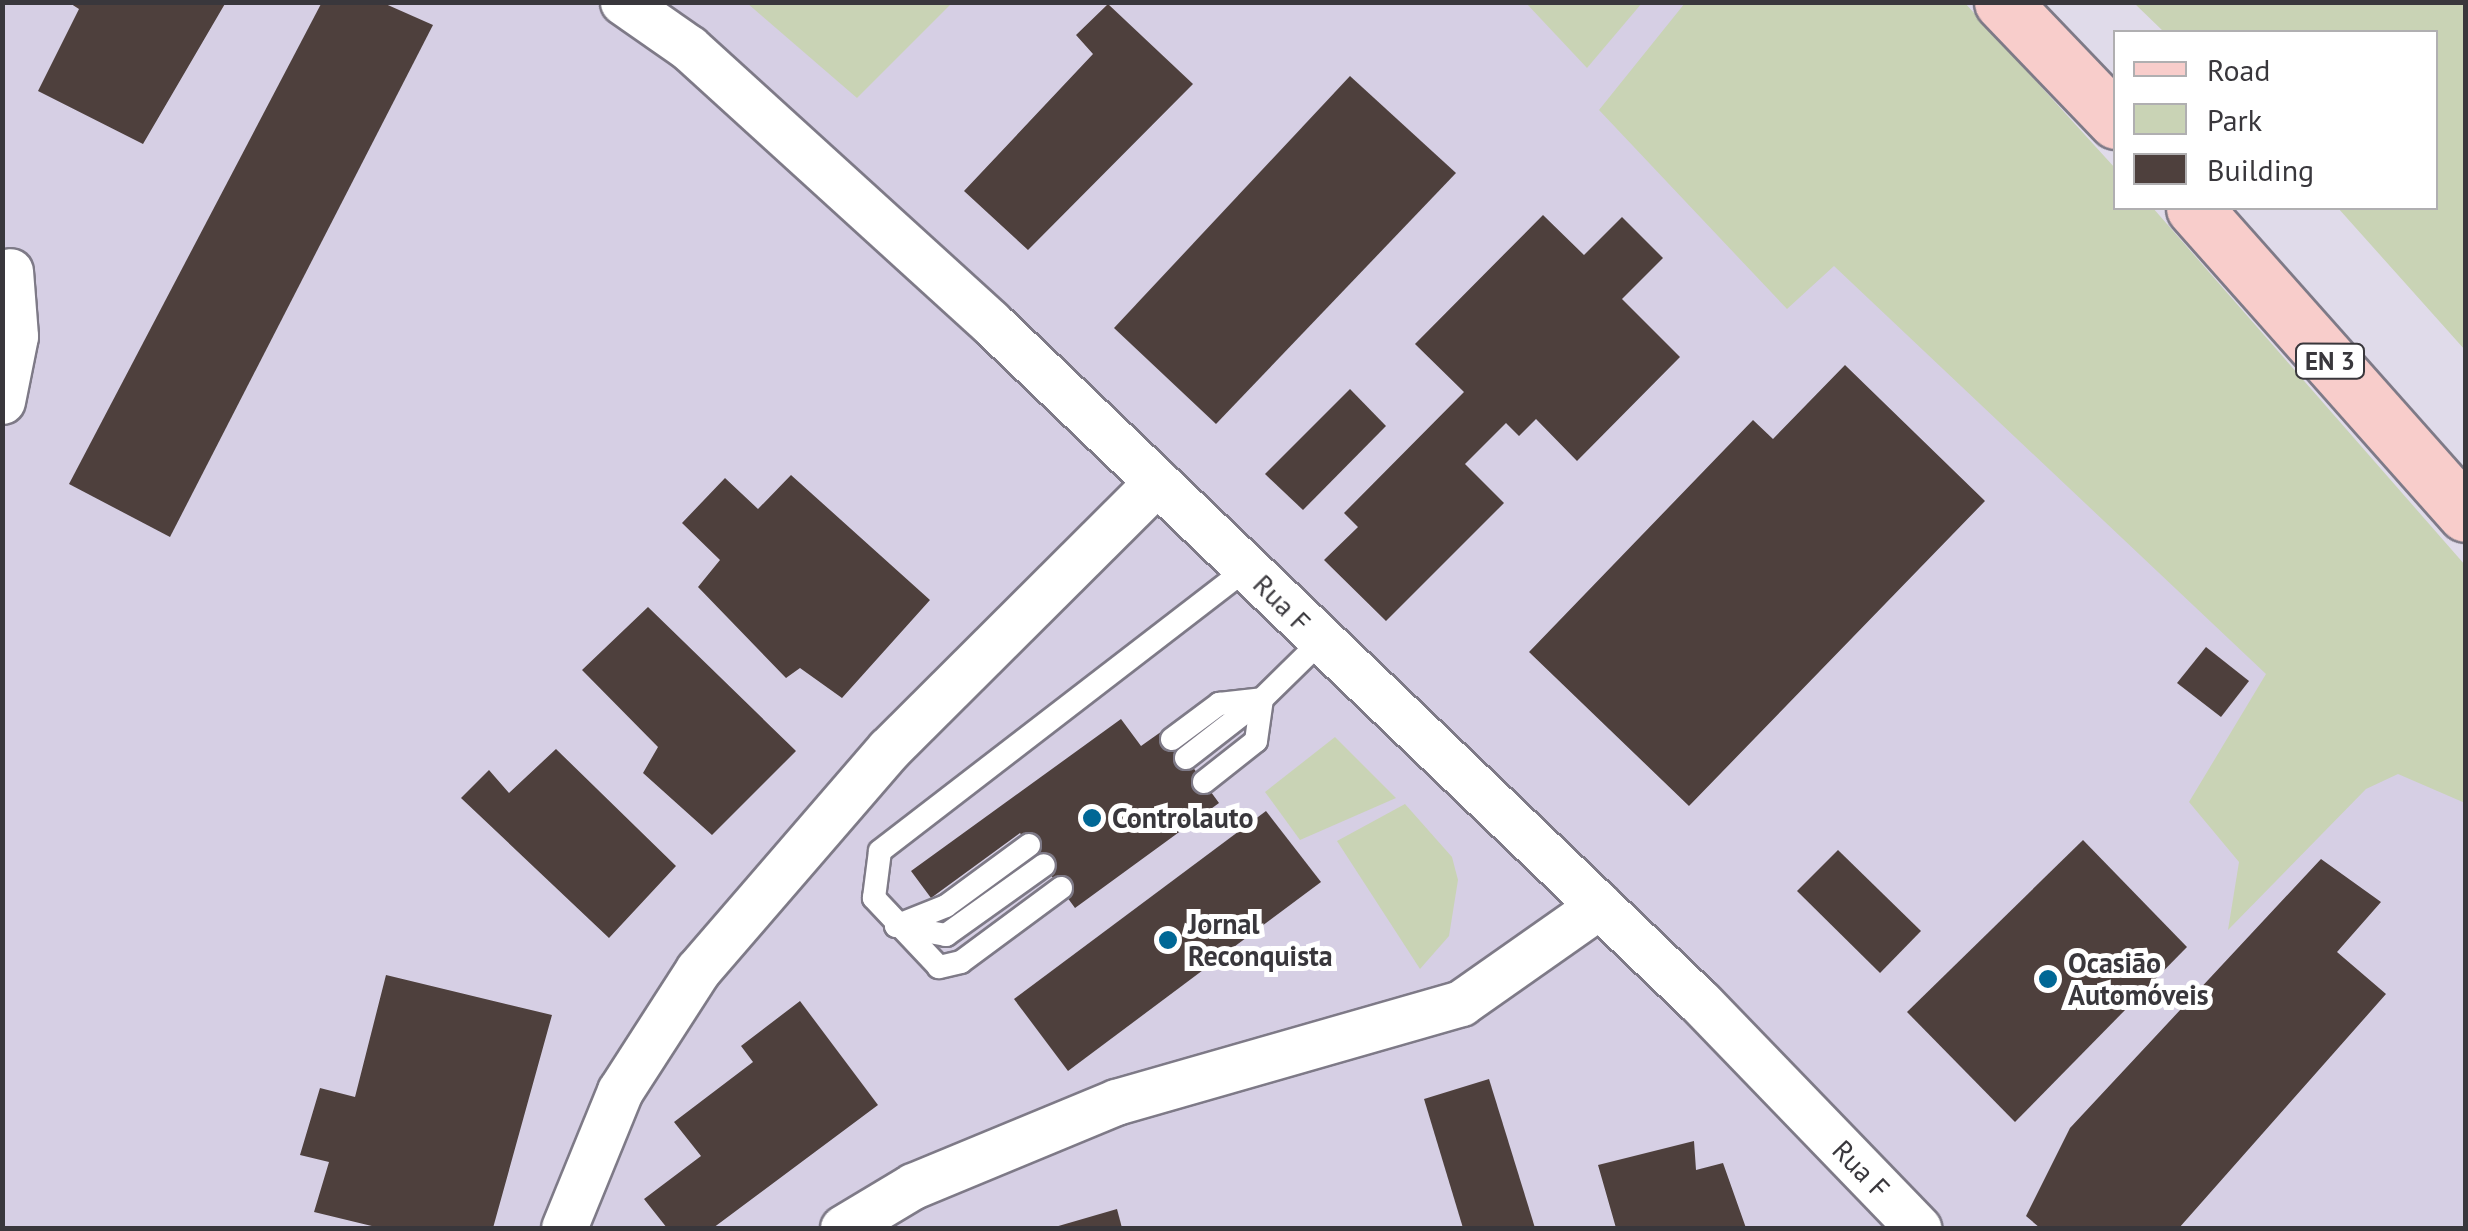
<!DOCTYPE html>
<html>
<head>
<meta charset="utf-8">
<style>
	body { margin:0 }
	#map { position:relative; width:2468px; height:1231px; overflow:hidden; background:#e0dbea; font-family:"PT Sans",sans-serif }
	div>[style] { position:absolute }
	.built>* { inset:0; background:#d6cfe4 }
	.green>* { inset:0; background:#c9d3b5 }
	.building>* { inset:0; background:#4e403d }
	.roads { filter:drop-shadow(2px 0 #7e7a87) drop-shadow(-2px 0 #7e7a87) drop-shadow(0 2px #7e7a87) drop-shadow(0 -2px #7e7a87) }
	.service>* { height:22px; margin:-11px; padding:0 11px; transform-origin:11px; border-radius:11px; background:#fff }
	.minor>* { height:45px; margin:-22.5px; padding:0 22.5px; transform-origin:22.5px; border-radius:22.5px; background:#fff }
	.primary>* { height:55px; margin:-27.5px; padding:0 27.5px; transform-origin:27.5px; border-radius:27.5px; background:#f8cdcb }
	.dots>* { width:28px; height:28px; translate:-50% -50%; box-sizing:border-box; border:5px solid #fff; border-radius:50% }
	span { translate:-50% -50%; white-space:nowrap; text-align:center; line-height:1.15; -webkit-text-stroke:10px #fff; paint-order:stroke }
	.shield-label span { padding:2px 8px; background:#fff; border:2px solid; border-radius:8px; -webkit-text-stroke-width:0 }
	.shield-label { font-size:25px; color:#39373c; font-weight:700 }
	.street-label { font-size:28px; color:#39373c }
	.poi-label { font-size:28px; color:#39373c; font-weight:700 }
	.left { translate:0 -50%; text-align:left }
	.frame { position:absolute; inset:0; border:5px solid #39373c; pointer-events:none }
	.legend { position:absolute; left:2113px; top:30px; width:325px; height:180px; box-sizing:border-box; background:#fff; border:2px solid #b0afb1; margin:0; padding:12px 18px; list-style:none; font-size:30px; color:#39373c }
	.legend li { display:flex; align-items:center; gap:20px; height:50px }
	.legend b { width:50px; border:2px solid #b0afb1 }
</style>
</head>
<body>
<div id="map">
	<div class="built">
		<i style="clip-path:polygon(2px 3px,1935px 3px,2116px 208px,2465px 568px,2465px 1228px,3px 1228px)"></i>
	</div>
	<div class="green">
		<i style="clip-path:polygon(747px 3px,952px 3px,857px 98px)"></i>
		<i style="clip-path:polygon(1526px 3px,1642px 3px,1587px 68px)"></i>
		<i style="clip-path:polygon(1685px 3px,1965px 3px,2115px 168px,2116px 208px,2153px 208px,2465px 565px,2465px 803px,2398px 774px,2366px 789px,2228px 930px,2239px 862px,2189px 802px,2266px 674px,1834px 266px,1787px 309px,1599px 110px)"></i>
		<i style="clip-path:polygon(2134px 3px,2465px 3px,2465px 350px,2338px 208px,2436px 208px,2436px 32px,2164px 32px)"></i>
		<i style="clip-path:polygon(1335px 737px,1396px 798px,1300px 840px,1265px 792px)"></i>
		<i style="clip-path:polygon(1405px 804px,1452px 857px,1458px 880px,1449px 936px,1420px 969px,1337px 841px)"></i>
	</div>
	<div class="building">
		<i style="clip-path:polygon(68px 2px,226px 2px,143px 144px,38px 91px,79px 9px)"></i>
		<i style="clip-path:polygon(322px 2px,381px 2px,433px 25px,170px 537px,69px 484px)"></i>
		<i style="clip-path:polygon(1108px 4px,1193px 84px,1028px 250px,964px 191px,1093px 54px,1076px 35px)"></i>
		<i style="clip-path:polygon(1350px 76px,1456px 173px,1216px 424px,1114px 328px)"></i>
		<i style="clip-path:polygon(1543px 215px,1584px 255px,1622px 217px,1663px 258px,1622px 299px,1680px 357px,1577px 461px,1536px 419px,1519px 436px,1506px 423px,1465px 464px,1504px 503px,1386px 621px,1324px 560px,1358px 527px,1344px 513px,1464px 392px,1415px 344px)"></i>
		<i style="clip-path:polygon(1845px 365px,1985px 501px,1689px 806px,1529px 652px,1753px 420px,1773px 439px)"></i>
		<i style="clip-path:polygon(1350px 389px,1386px 426px,1303px 510px,1265px 474px)"></i>
		<i style="clip-path:polygon(791px 475px,930px 600px,842px 698px,800px 668px,786px 678px,698px 587px,720px 560px,682px 523px,725px 478px,758px 509px)"></i>
		<i style="clip-path:polygon(648px 607px,796px 751px,712px 835px,643px 773px,658px 747px,582px 670px)"></i>
		<i style="clip-path:polygon(2206px 647px,2249px 681px,2221px 717px,2177px 683px)"></i>
		<i style="clip-path:polygon(1121px 719px,1141px 746px,1165px 729px,1219px 803px,1075px 908px,1020px 833px,931px 898px,911px 871px)"></i>
		<i style="clip-path:polygon(556px 749px,676px 866px,609px 938px,461px 798px,489px 770px,509px 793px)"></i>
		<i style="clip-path:polygon(1266px 811px,1321px 882px,1068px 1071px,1014px 999px)"></i>
		<i style="clip-path:polygon(2083px 840px,2187px 947px,2015px 1122px,1907px 1012px)"></i>
		<i style="clip-path:polygon(1838px 850px,1921px 931px,1880px 973px,1797px 891px)"></i>
		<i style="clip-path:polygon(2321px 859px,2381px 902px,2337px 952px,2386px 994px,2179px 1228px,2040px 1228px,2026px 1216px,2070px 1128px)"></i>
		<i style="clip-path:polygon(386px 975px,552px 1015px,493px 1228px,380px 1228px,314px 1212px,329px 1162px,300px 1155px,320px 1088px,355px 1097px)"></i>
		<i style="clip-path:polygon(800px 1001px,878px 1105px,713px 1228px,667px 1228px,644px 1199px,701px 1156px,674px 1122px,753px 1062px,741px 1046px)"></i>
		<i style="clip-path:polygon(1489px 1079px,1535px 1228px,1463px 1228px,1424px 1099px)"></i>
		<i style="clip-path:polygon(1694px 1141px,1696px 1170px,1723px 1163px,1746px 1228px,1616px 1228px,1598px 1165px)"></i>
		<i style="clip-path:polygon(1117px 1209px,1122px 1228px,1055px 1228px,1055px 1227px)"></i>
	</div>
	<div class="roads">
		<div class="service">
			<i style="left:1172px;top:739px;width:59px;rotate:-36.7deg"></i>
			<i style="left:1219px;top:704px;width:43px;rotate:-6.6deg"></i>
			<i style="left:1262px;top:699px;width:83px;rotate:-44.5deg"></i>
			<i style="left:1186px;top:758px;width:96px;rotate:-37.8deg"></i>
			<i style="left:1204px;top:782px;width:66px;rotate:-38.3deg"></i>
			<i style="left:1256px;top:741px;width:42px;rotate:-81.9deg"></i>
			<i style="left:1061px;top:888px;width:124px;rotate:143.5deg"></i>
			<i style="left:961px;top:962px;width:23px;rotate:167deg"></i>
			<i style="left:939px;top:967px;width:95px;rotate:-133.3deg"></i>
			<i style="left:874px;top:898px;width:47px;rotate:-82.7deg"></i>
			<i style="left:880px;top:851px;width:463px;rotate:-37.6deg"></i>
			<i style="left:896px;top:926px;width:51px;rotate:10.2deg"></i>
			<i style="left:946px;top:935px;width:120px;rotate:-35.5deg"></i>
			<i style="left:896px;top:926px;width:54px;rotate:-21.8deg"></i>
			<i style="left:946px;top:906px;width:103px;rotate:-36.3deg"></i>
		</div>
		<div class="minor">
			<i style="left:623px;top:2px;width:80px;rotate:34.9deg"></i>
			<i style="left:689px;top:48px;width:407px;rotate:42.3deg"></i>
			<i style="left:990px;top:322px;width:985px;rotate:43.77deg"></i>
			<i style="left:1701px;top:1003px;width:313px;rotate:46deg"></i>
			<i style="left:2px;top:401px;width:66px;rotate:-78.7deg"></i>
			<i style="left:15px;top:336px;width:65px;rotate:-94.4deg"></i>
			<i style="left:564px;top:1228px;width:148px;rotate:-67.8deg"></i>
			<i style="left:620px;top:1091px;width:144px;rotate:-57.2deg"></i>
			<i style="left:698px;top:970px;width:292px;rotate:-49.2deg"></i>
			<i style="left:889px;top:749px;width:378px;rotate:-44.9deg"></i>
			<i style="left:843px;top:1228px;width:82px;rotate:-31deg"></i>
			<i style="left:913px;top:1186px;width:220px;rotate:-22.5deg"></i>
			<i style="left:1116px;top:1102px;width:359px;rotate:-16deg"></i>
			<i style="left:1461px;top:1003px;width:169px;rotate:-35.1deg"></i>
		</div>
		<div class="primary">
			<i style="left:2002px;top:2px;width:165px;rotate:46.2deg"></i>
			<i style="left:2194px;top:208px;width:409px;rotate:48.4deg"></i>
		</div>
	</div>
	<div class="dots">
		<i style="left:1092px;top:818px;background:#006795"></i>
		<i style="left:1168px;top:940px;background:#006795"></i>
		<i style="left:2048px;top:979px;background:#006795"></i>
	</div>
	<div class="shield-label">
		<span style="left:2330px;top:361px">EN 3</span>
	</div>
	<div class="street-label">
		<span style="left:1282px;top:603px;rotate:45deg">Rua F</span>
		<span style="left:1861px;top:1169px;rotate:46deg">Rua F</span>
	</div>
	<div class="poi-label">
		<span class="left" style="left:1112px;top:818px">Controlauto</span>
		<span class="left" style="left:1188px;top:940px">Jornal<br>Reconquista</span>
		<span class="left" style="left:2068px;top:979px">Ocasião<br>Automóveis</span>
	</div>
	<div class="frame"></div>
	<ul class="legend">
	<li><b style="height:12px;background:#f8cdcb"></b>Road</li>
	<li><b style="height:28px;background:#c9d3b5"></b>Park</li>
	<li><b style="height:28px;background:#4e403d"></b>Building</li>
	</ul>
</div>
</body>
</html>
